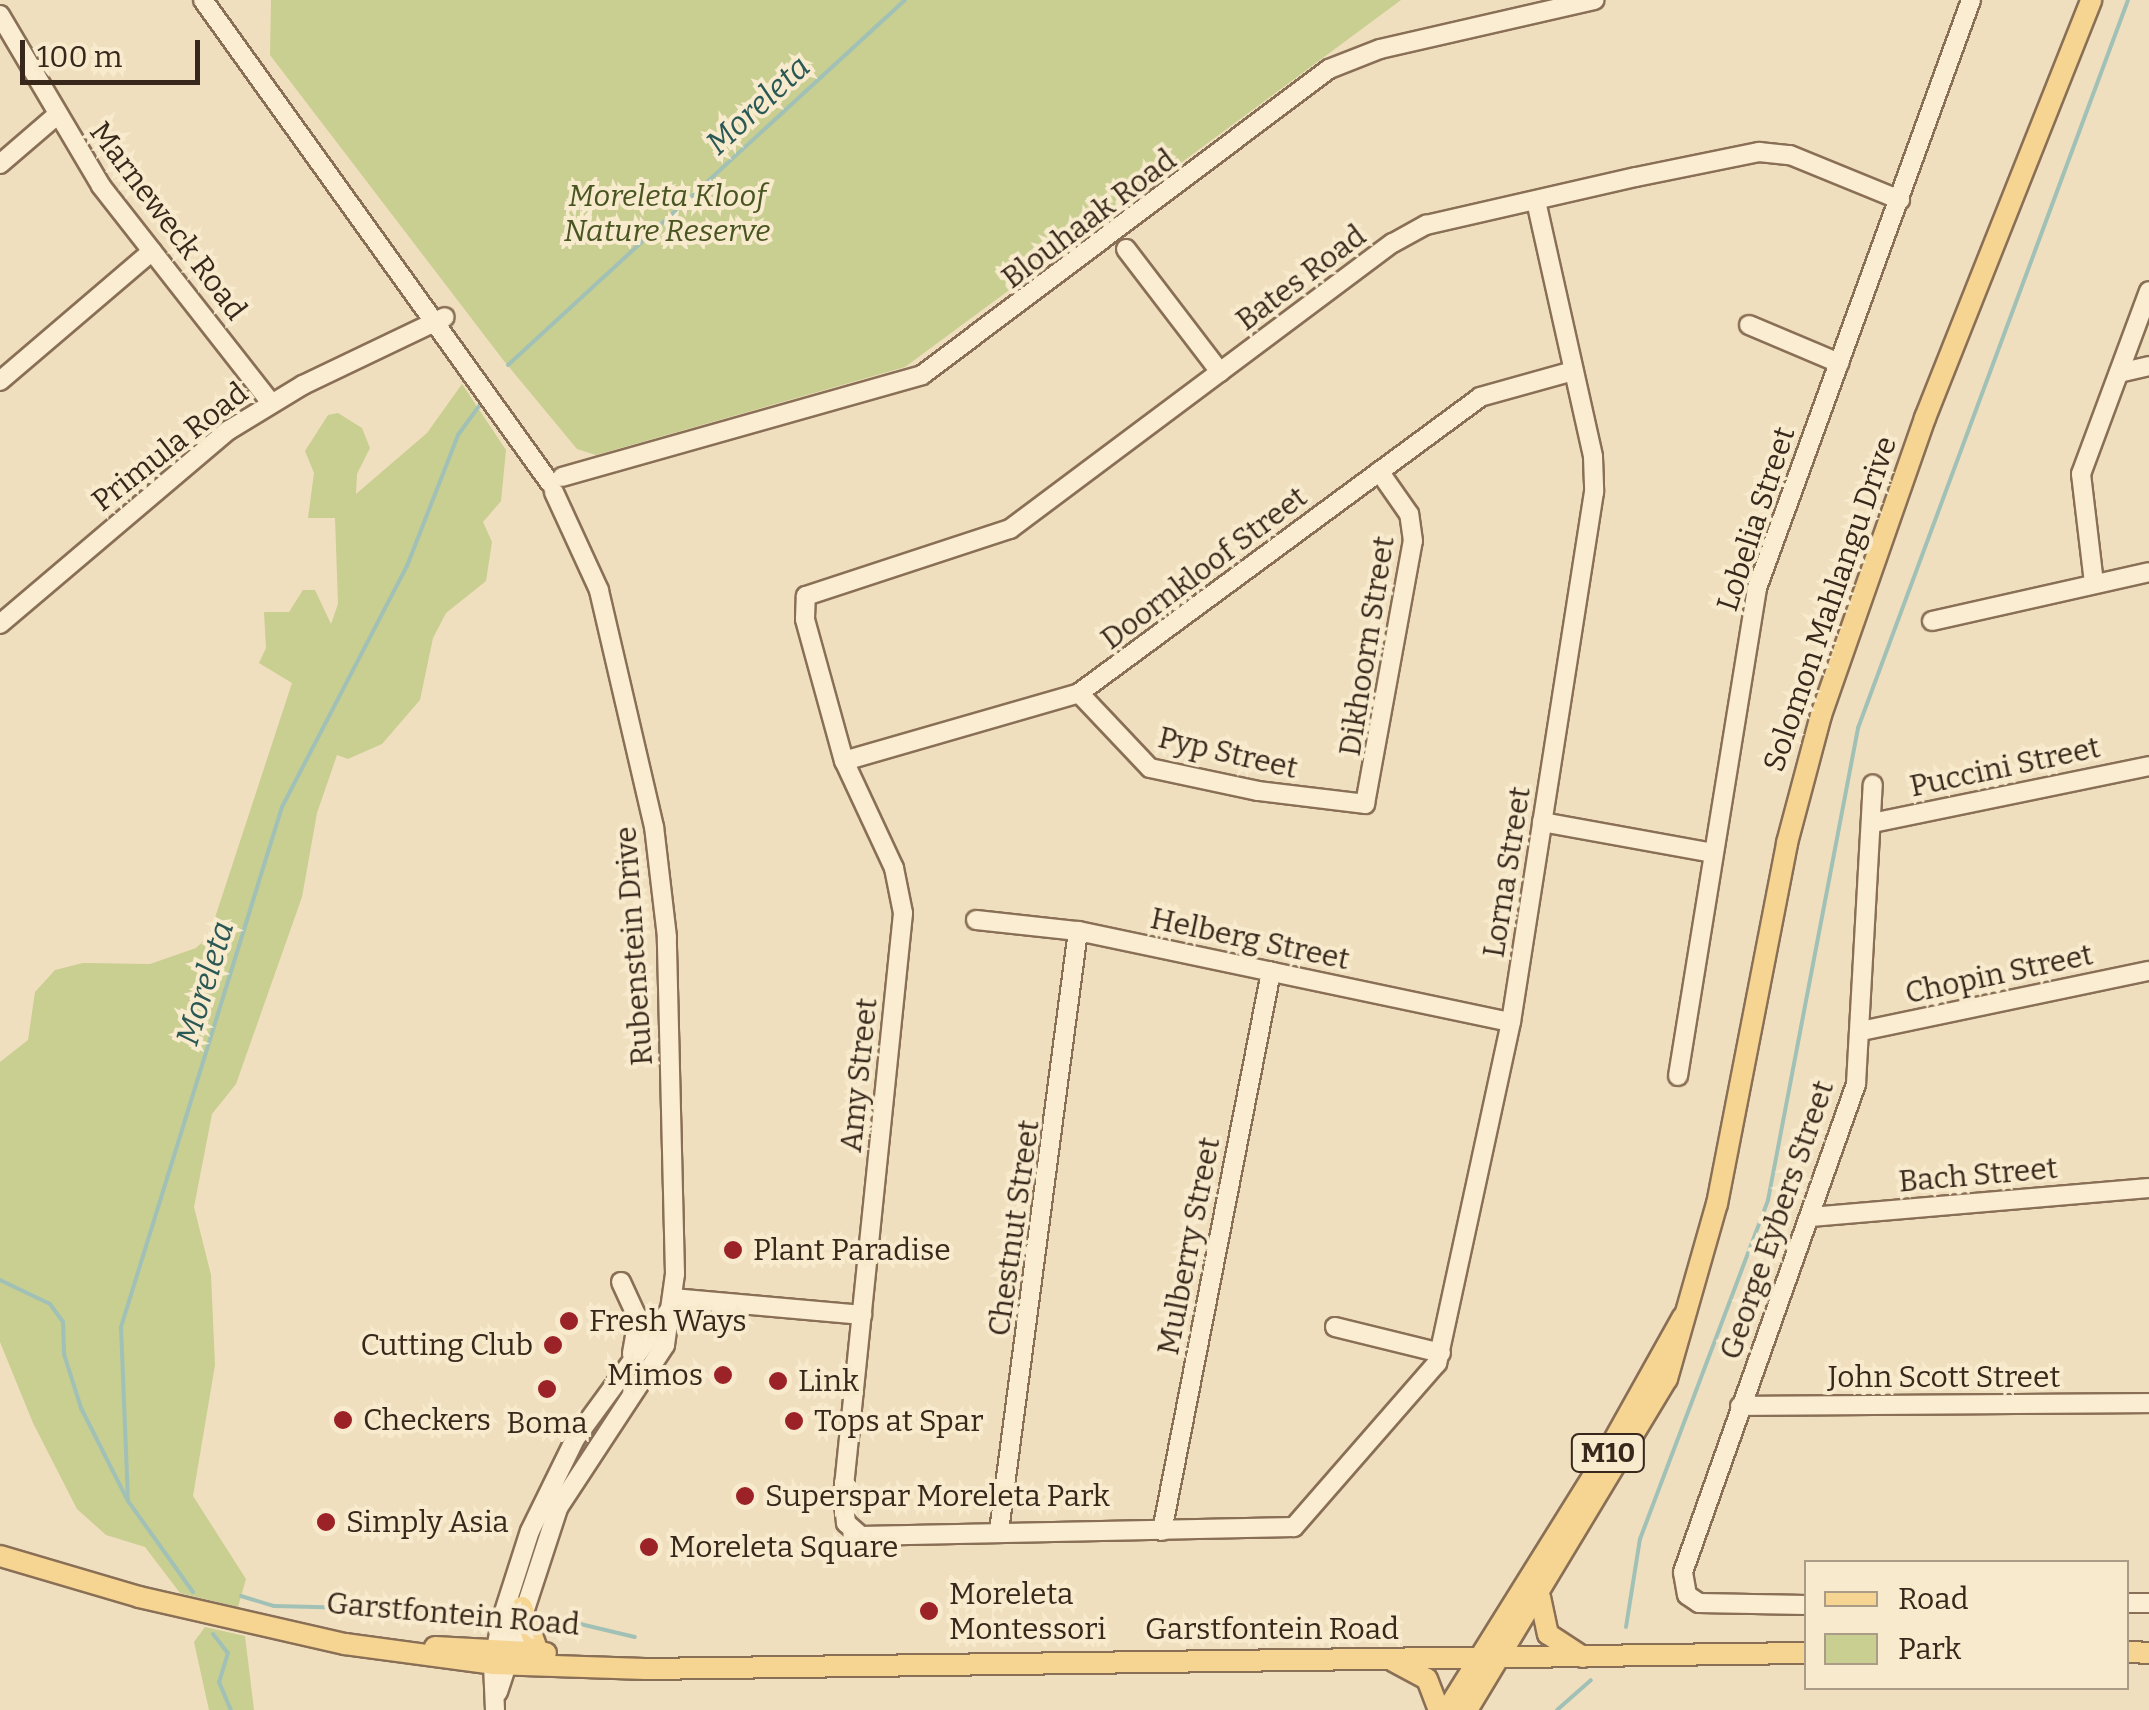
<!DOCTYPE html>
<html>
<head>
<meta charset="utf-8">
<style>
	body { margin:0 }
	#map { position:relative; width:2149px; height:1710px; overflow:hidden; background:#f0dfbe; font-family:Bitter,serif }
	div>[style] { position:absolute }
	.green>* { inset:0; background:#c9ce91 }
	.stream>* { height:4px; margin:-2px; padding:0 2px; transform-origin:2px; border-radius:2px; background:#a1c1b7 }
	.roads { filter:drop-shadow(2px 0 #896f56) drop-shadow(-2px 0 #896f56) drop-shadow(0 2px #896f56) drop-shadow(0 -2px #896f56) }
	.minor>* { height:18px; margin:-9px; padding:0 9px; transform-origin:9px; border-radius:9px; background:#faedd1 }
	.major>* { height:20px; margin:-10px; padding:0 10px; transform-origin:10px; border-radius:10px; background:#f6d492 }
	.dots>* { width:28px; height:28px; translate:-50% -50%; box-sizing:border-box; border:5px solid #f7eacd; border-radius:50% }
	span { translate:-50% -50%; white-space:nowrap; text-align:center; line-height:1.15; -webkit-text-stroke:8px #f7eacd; paint-order:stroke }
	.shield-label span { padding:2px 8px; background:#f7eacd; border:2px solid; border-radius:8px; -webkit-text-stroke-width:0 }
	.shield-label { font-size:28px; color:#37281b; font-weight:700 }
	.park-label { font-size:30px; color:#495521; font-style:italic }
	.street-label { font-size:30px; color:#37281b }
	.poi-label { font-size:30px; color:#37281b }
	.left { translate:0 -50%; text-align:left }
	.right { translate:-100% -50%; text-align:right }
	.water-label { font-size:32px; color:#2a5854; font-style:italic }
	.legend { position:absolute; left:1804px; top:1560px; width:325px; height:130px; box-sizing:border-box; background:#f7eacd; border:2px solid #aa9c86; margin:0; padding:12px 18px; list-style:none; font-size:30px; color:#37281b }
	.legend li { display:flex; align-items:center; gap:20px; height:50px }
	.legend b { width:50px; border:2px solid #aa9c86 }
	.scale { position:absolute; left:20px; top:40px; width:180px; height:45px; box-sizing:border-box; border:5px solid #37281b; border-top:0; padding-left:12px; font-size:30px; line-height:35px; white-space:nowrap; color:#37281b; -webkit-text-stroke:8px #f7eacd; paint-order:stroke }
</style>
</head>
<body>
<div id="map">
	<div class="green">
		<i style="clip-path:polygon(271px 0,1401px 0,905px 367px,596px 455px,577px 449px,504px 361px,270px 55px)"></i>
		<i style="clip-path:polygon(462px 384px,506px 450px,501px 501px,483px 522px,492px 542px,486px 581px,446px 613px,433px 638px,420px 700px,382px 744px,348px 759px,337px 755px,317px 813px,302px 897px,236px 1084px,212px 1114px,194px 1207px,211px 1275px,215px 1365px,193px 1496px,246px 1579px,238px 1607px,180px 1593px,145px 1547px,106px 1535px,77px 1509px,33px 1423px,0 1342px,0 1062px,28px 1040px,35px 992px,55px 970px,83px 963px,150px 964px,196px 948px,209px 936px,292px 683px,259px 663px,266px 648px,264px 612px,289px 612px,303px 590px,315px 590px,331px 624px,338px 604px,335px 518px,308px 518px,314px 473px,305px 451px,328px 415px,338px 413px,362px 428px,370px 448px,357px 474px,356px 494px,427px 433px)"></i>
		<i style="clip-path:polygon(205px 1627px,245px 1636px,254px 1710px,209px 1710px,194px 1642px)"></i>
	</div>
	<div class="stream">
		<i style="left:508px;top:365px;width:539px;rotate:-42.6deg"></i>
		<i style="left:0;top:1280px;width:55px;rotate:25.6deg"></i>
		<i style="left:50px;top:1304px;width:22px;rotate:54deg"></i>
		<i style="left:63px;top:1322px;width:32px;rotate:88deg"></i>
		<i style="left:64px;top:1354px;width:57px;rotate:72.5deg"></i>
		<i style="left:81px;top:1408px;width:102px;rotate:63.2deg"></i>
		<i style="left:193px;top:1592px;width:112px;rotate:-125.5deg"></i>
		<i style="left:128px;top:1501px;width:174px;rotate:-92.3deg"></i>
		<i style="left:121px;top:1327px;width:544px;rotate:-72.8deg"></i>
		<i style="left:282px;top:807px;width:271px;rotate:-62.6deg"></i>
		<i style="left:407px;top:566px;width:141px;rotate:-68.7deg"></i>
		<i style="left:458px;top:435px;width:37px;rotate:-54deg"></i>
		<i style="left:241px;top:1596px;width:34px;rotate:17deg"></i>
		<i style="left:274px;top:1606px;width:205px;rotate:1.4deg"></i>
		<i style="left:555px;top:1618px;width:82px;rotate:13.4deg"></i>
		<i style="left:1626px;top:1627px;width:89px;rotate:-81deg"></i>
		<i style="left:1640px;top:1539px;width:362px;rotate:-69.3deg"></i>
		<i style="left:1768px;top:1200px;width:481px;rotate:-79.2deg"></i>
		<i style="left:1858px;top:728px;width:776px;rotate:-69.65deg"></i>
		<i style="left:213px;top:1634px;width:24px;rotate:52deg"></i>
		<i style="left:228px;top:1653px;width:30px;rotate:107deg"></i>
		<i style="left:219px;top:1682px;width:30px;rotate:67deg"></i>
		<i style="left:1557px;top:1710px;width:45px;rotate:-41.4deg"></i>
	</div>
	<div class="roads">
		<div class="minor">
			<i style="left:203px;top:0;width:595px;rotate:54.31deg"></i>
			<i style="left:0;top:15px;width:199px;rotate:59.4deg"></i>
			<i style="left:101px;top:186px;width:276px;rotate:51.9deg"></i>
			<i style="left:0;top:164px;width:75px;rotate:-40.7deg"></i>
			<i style="left:1536px;top:201px;width:262px;rotate:77.4deg"></i>
			<i style="left:1593px;top:457px;width:35px;rotate:88deg"></i>
			<i style="left:1594px;top:492px;width:536px;rotate:98.9deg"></i>
			<i style="left:1511px;top:1022px;width:349px;rotate:102.2deg"></i>
			<i style="left:1437px;top:1363px;width:218px;rotate:131.1deg"></i>
			<i style="left:1294px;top:1527px;width:433px;rotate:178.8deg"></i>
			<i style="left:861px;top:1536px;width:20px;rotate:-139deg"></i>
			<i style="left:846px;top:1523px;width:27px;rotate:-96deg"></i>
			<i style="left:843px;top:1496px;width:586px;rotate:-84.12deg"></i>
			<i style="left:903px;top:913px;width:46px;rotate:-101.3deg"></i>
			<i style="left:894px;top:868px;width:118px;rotate:-115deg"></i>
			<i style="left:844px;top:761px;width:147px;rotate:-105.4deg"></i>
			<i style="left:805px;top:619px;width:23px;rotate:-88deg"></i>
			<i style="left:806px;top:596px;width:215px;rotate:-18.2deg"></i>
			<i style="left:1010px;top:529px;width:478px;rotate:-36.8deg"></i>
			<i style="left:1393px;top:243px;width:38px;rotate:-29deg"></i>
			<i style="left:1426px;top:225px;width:215px;rotate:-12.9deg"></i>
			<i style="left:1636px;top:177px;width:126px;rotate:-11.5deg"></i>
			<i style="left:1759px;top:152px;width:31px;rotate:6deg"></i>
			<i style="left:1790px;top:155px;width:119px;rotate:22.2deg"></i>
			<i style="left:1126px;top:249px;width:155px;rotate:52.6deg"></i>
			<i style="left:1749px;top:325px;width:98px;rotate:22.9deg"></i>
			<i style="left:2119px;top:373px;width:31px;rotate:-13deg"></i>
			<i style="left:0;top:381px;width:200px;rotate:-40.5deg"></i>
			<i style="left:562px;top:477px;width:374px;rotate:-15.8deg"></i>
			<i style="left:922px;top:375px;width:509px;rotate:-36.94deg"></i>
			<i style="left:1329px;top:69px;width:55px;rotate:-21.4deg"></i>
			<i style="left:1380px;top:49px;width:220px;rotate:-12.9deg"></i>
			<i style="left:2094px;top:583px;width:110px;rotate:-96.8deg"></i>
			<i style="left:2081px;top:474px;width:195px;rotate:-69.6deg"></i>
			<i style="left:1932px;top:621px;width:222px;rotate:-12.7deg"></i>
			<i style="left:0;top:624px;width:300px;rotate:-40.3deg"></i>
			<i style="left:229px;top:430px;width:87px;rotate:-31.3deg"></i>
			<i style="left:303px;top:385px;width:157px;rotate:-25.6deg"></i>
			<i style="left:1079px;top:693px;width:103px;rotate:46.6deg"></i>
			<i style="left:1150px;top:768px;width:110px;rotate:12deg"></i>
			<i style="left:1258px;top:791px;width:108px;rotate:6.9deg"></i>
			<i style="left:1365px;top:804px;width:267px;rotate:-79.7deg"></i>
			<i style="left:1413px;top:541px;width:27px;rotate:-98deg"></i>
			<i style="left:1409px;top:514px;width:52px;rotate:-124.9deg"></i>
			<i style="left:844px;top:761px;width:245px;rotate:-16.1deg"></i>
			<i style="left:1079px;top:693px;width:498px;rotate:-36.4deg"></i>
			<i style="left:1480px;top:397px;width:97px;rotate:-15.6deg"></i>
			<i style="left:1542px;top:822px;width:174px;rotate:10.3deg"></i>
			<i style="left:1872px;top:823px;width:283px;rotate:-11.6deg"></i>
			<i style="left:976px;top:920px;width:103px;rotate:6.2deg"></i>
			<i style="left:1078px;top:931px;width:442px;rotate:11.9deg"></i>
			<i style="left:1861px;top:1031px;width:294px;rotate:-11.8deg"></i>
			<i style="left:1678px;top:1076px;width:494px;rotate:-80.8deg"></i>
			<i style="left:1757px;top:588px;width:626px;rotate:-70deg"></i>
			<i style="left:1811px;top:1217px;width:339px;rotate:-4.9deg"></i>
			<i style="left:621px;top:1282px;width:41px;rotate:65.3deg"></i>
			<i style="left:638px;top:1319px;width:35px;rotate:100deg"></i>
			<i style="left:673px;top:1298px;width:190px;rotate:5.1deg"></i>
			<i style="left:1335px;top:1327px;width:109px;rotate:13.8deg"></i>
			<i style="left:1740px;top:1406px;width:409px;rotate:-0.4deg"></i>
			<i style="left:999px;top:1531px;width:605px;rotate:-82.5deg"></i>
			<i style="left:1162px;top:1531px;width:570px;rotate:-78.97deg"></i>
			<i style="left:2126px;top:1603px;width:23px"></i>
			<i style="left:1806px;top:1605px;width:107px;rotate:-178.9deg"></i>
			<i style="left:1699px;top:1603px;width:14px;rotate:-146deg"></i>
			<i style="left:1687px;top:1595px;width:23px;rotate:-100deg"></i>
			<i style="left:1683px;top:1572px;width:518px;rotate:-70.48deg"></i>
			<i style="left:1856px;top:1084px;width:300px;rotate:-86.8deg"></i>
			<i style="left:498px;top:1692px;width:194px;rotate:-71.9deg"></i>
			<i style="left:558px;top:1508px;width:195px;rotate:-56.7deg"></i>
			<i style="left:665px;top:1345px;width:72px;rotate:-82deg"></i>
			<i style="left:675px;top:1274px;width:337px;rotate:-91.4deg"></i>
			<i style="left:667px;top:937px;width:111px;rotate:-96.7deg"></i>
			<i style="left:654px;top:827px;width:243px;rotate:-103.1deg"></i>
			<i style="left:599px;top:590px;width:108px;rotate:-114.7deg"></i>
			<i style="left:495px;top:1710px;width:46px;rotate:-92.5deg"></i>
			<i style="left:493px;top:1664px;width:47px;rotate:-78.9deg"></i>
			<i style="left:502px;top:1618px;width:91px;rotate:-72.2deg"></i>
			<i style="left:530px;top:1531px;width:102px;rotate:-63.9deg"></i>
			<i style="left:575px;top:1439px;width:161px;rotate:-53.8deg"></i>
		</div>
		<div class="major">
			<i style="left:0;top:1556px;width:145px;rotate:16.4deg"></i>
			<i style="left:139px;top:1597px;width:211px;rotate:12.9deg"></i>
			<i style="left:345px;top:1644px;width:149px;rotate:7.7deg"></i>
			<i style="left:493px;top:1664px;width:152px;rotate:1.9deg"></i>
			<i style="left:645px;top:1669px;width:1161px;rotate:-0.79deg"></i>
			<i style="left:1540px;top:1597px;width:38px;rotate:78deg"></i>
			<i style="left:1548px;top:1634px;width:42px;rotate:33.3deg"></i>
			<i style="left:522px;top:1607px;width:48px;rotate:70.4deg"></i>
			<i style="left:435px;top:1647px;width:111px;rotate:3.1deg"></i>
			<i style="left:2126px;top:1652px;width:23px;rotate:2deg"></i>
			<i style="left:1393px;top:1661px;width:38px;rotate:28deg"></i>
			<i style="left:1427px;top:1679px;width:33px;rotate:69deg"></i>
			<i style="left:1447px;top:1710px;width:287px;rotate:-58deg"></i>
			<i style="left:1599px;top:1467px;width:172px;rotate:-60.8deg"></i>
			<i style="left:1467px;top:1710px;width:387px;rotate:-58.9deg"></i>
			<i style="left:1667px;top:1379px;width:182px;rotate:-74.1deg"></i>
			<i style="left:1717px;top:1204px;width:368px;rotate:-79deg"></i>
			<i style="left:1787px;top:843px;width:132px;rotate:-75.1deg"></i>
			<i style="left:1821px;top:715px;width:315px;rotate:-70.7deg"></i>
			<i style="left:1925px;top:418px;width:450px;rotate:-68.3deg"></i>
		</div>
	</div>
	<div class="dots">
		<i style="left:733px;top:1250px;background:#9b2327"></i>
		<i style="left:569px;top:1321px;background:#9b2327"></i>
		<i style="left:553px;top:1345px;background:#9b2327"></i>
		<i style="left:723px;top:1375px;background:#9b2327"></i>
		<i style="left:778px;top:1381px;background:#9b2327"></i>
		<i style="left:547px;top:1389px;background:#9b2327"></i>
		<i style="left:343px;top:1420px;background:#9b2327"></i>
		<i style="left:794px;top:1421px;background:#9b2327"></i>
		<i style="left:745px;top:1496px;background:#9b2327"></i>
		<i style="left:326px;top:1522px;background:#9b2327"></i>
		<i style="left:649px;top:1547px;background:#9b2327"></i>
		<i style="left:929px;top:1611px;background:#9b2327"></i>
	</div>
	<div class="shield-label">
		<span style="left:1608px;top:1453px">M10</span>
	</div>
	<div class="park-label">
		<span style="left:667px;top:213px">Moreleta Kloof<br>Nature Reserve</span>
	</div>
	<div class="street-label">
		<span style="left:1089px;top:219px;rotate:-37deg">Blouhaak Road</span>
		<span style="left:168px;top:221px;rotate:53deg">Marneweck Road</span>
		<span style="left:1301px;top:278px;rotate:-37deg">Bates Road</span>
		<span style="left:170px;top:447px;rotate:-38deg">Primula Road</span>
		<span style="left:1756px;top:519px;rotate:-72deg">Lobelia Street</span>
		<span style="left:1204px;top:568px;rotate:-37deg">Doornkloof Street</span>
		<span style="left:1830px;top:604px;rotate:-71deg">Solomon Mahlangu Drive</span>
		<span style="left:1367px;top:646px;rotate:-81deg">Dikhoorn Street</span>
		<span style="left:1228px;top:753px;rotate:13deg">Pyp Street</span>
		<span style="left:2005px;top:767px;rotate:-12deg">Puccini Street</span>
		<span style="left:1507px;top:872px;rotate:-81deg">Lorna Street</span>
		<span style="left:1250px;top:939px;rotate:12deg">Helberg Street</span>
		<span style="left:634px;top:946px;rotate:-94deg">Rubenstein Drive</span>
		<span style="left:1999px;top:974px;rotate:-12deg">Chopin Street</span>
		<span style="left:859px;top:1075px;rotate:-84deg">Amy Street</span>
		<span style="left:1978px;top:1175px;rotate:-5deg">Bach Street</span>
		<span style="left:1777px;top:1220px;rotate:-71deg">George Eybers Street</span>
		<span style="left:1014px;top:1228px;rotate:-82deg">Chestnut Street</span>
		<span style="left:1189px;top:1246px;rotate:-79deg">Mulberry Street</span>
		<span style="left:1944px;top:1377px">John Scott Street</span>
		<span style="left:453px;top:1614px;rotate:5deg">Garstfontein Road</span>
		<span style="left:1272px;top:1629px">Garstfontein Road</span>
	</div>
	<div class="poi-label">
		<span class="left" style="left:753px;top:1250px">Plant Paradise</span>
		<span class="left" style="left:589px;top:1321px">Fresh Ways</span>
		<span class="right" style="left:533px;top:1345px">Cutting Club</span>
		<span class="right" style="left:703px;top:1375px">Mimos</span>
		<span class="left" style="left:798px;top:1381px">Link</span>
		<span class="left" style="left:363px;top:1420px">Checkers</span>
		<span class="left" style="left:814px;top:1421px">Tops at Spar</span>
		<span style="left:547px;top:1423px">Boma</span>
		<span class="left" style="left:765px;top:1496px">Superspar Moreleta Park</span>
		<span class="left" style="left:346px;top:1522px">Simply Asia</span>
		<span class="left" style="left:669px;top:1547px">Moreleta Square</span>
		<span class="left" style="left:949px;top:1611px">Moreleta<br>Montessori</span>
	</div>
	<div class="water-label">
		<span style="left:758px;top:105px;rotate:-43deg">Moreleta</span>
		<span style="left:205px;top:983px;rotate:-73deg">Moreleta</span>
	</div>
	<ul class="legend">
	<li><b style="height:12px;background:#f6d492"></b>Road</li>
	<li><b style="height:28px;background:#c9ce91"></b>Park</li>
	</ul>
	<div class="scale">100 m</div>
</div>
</body>
</html>
